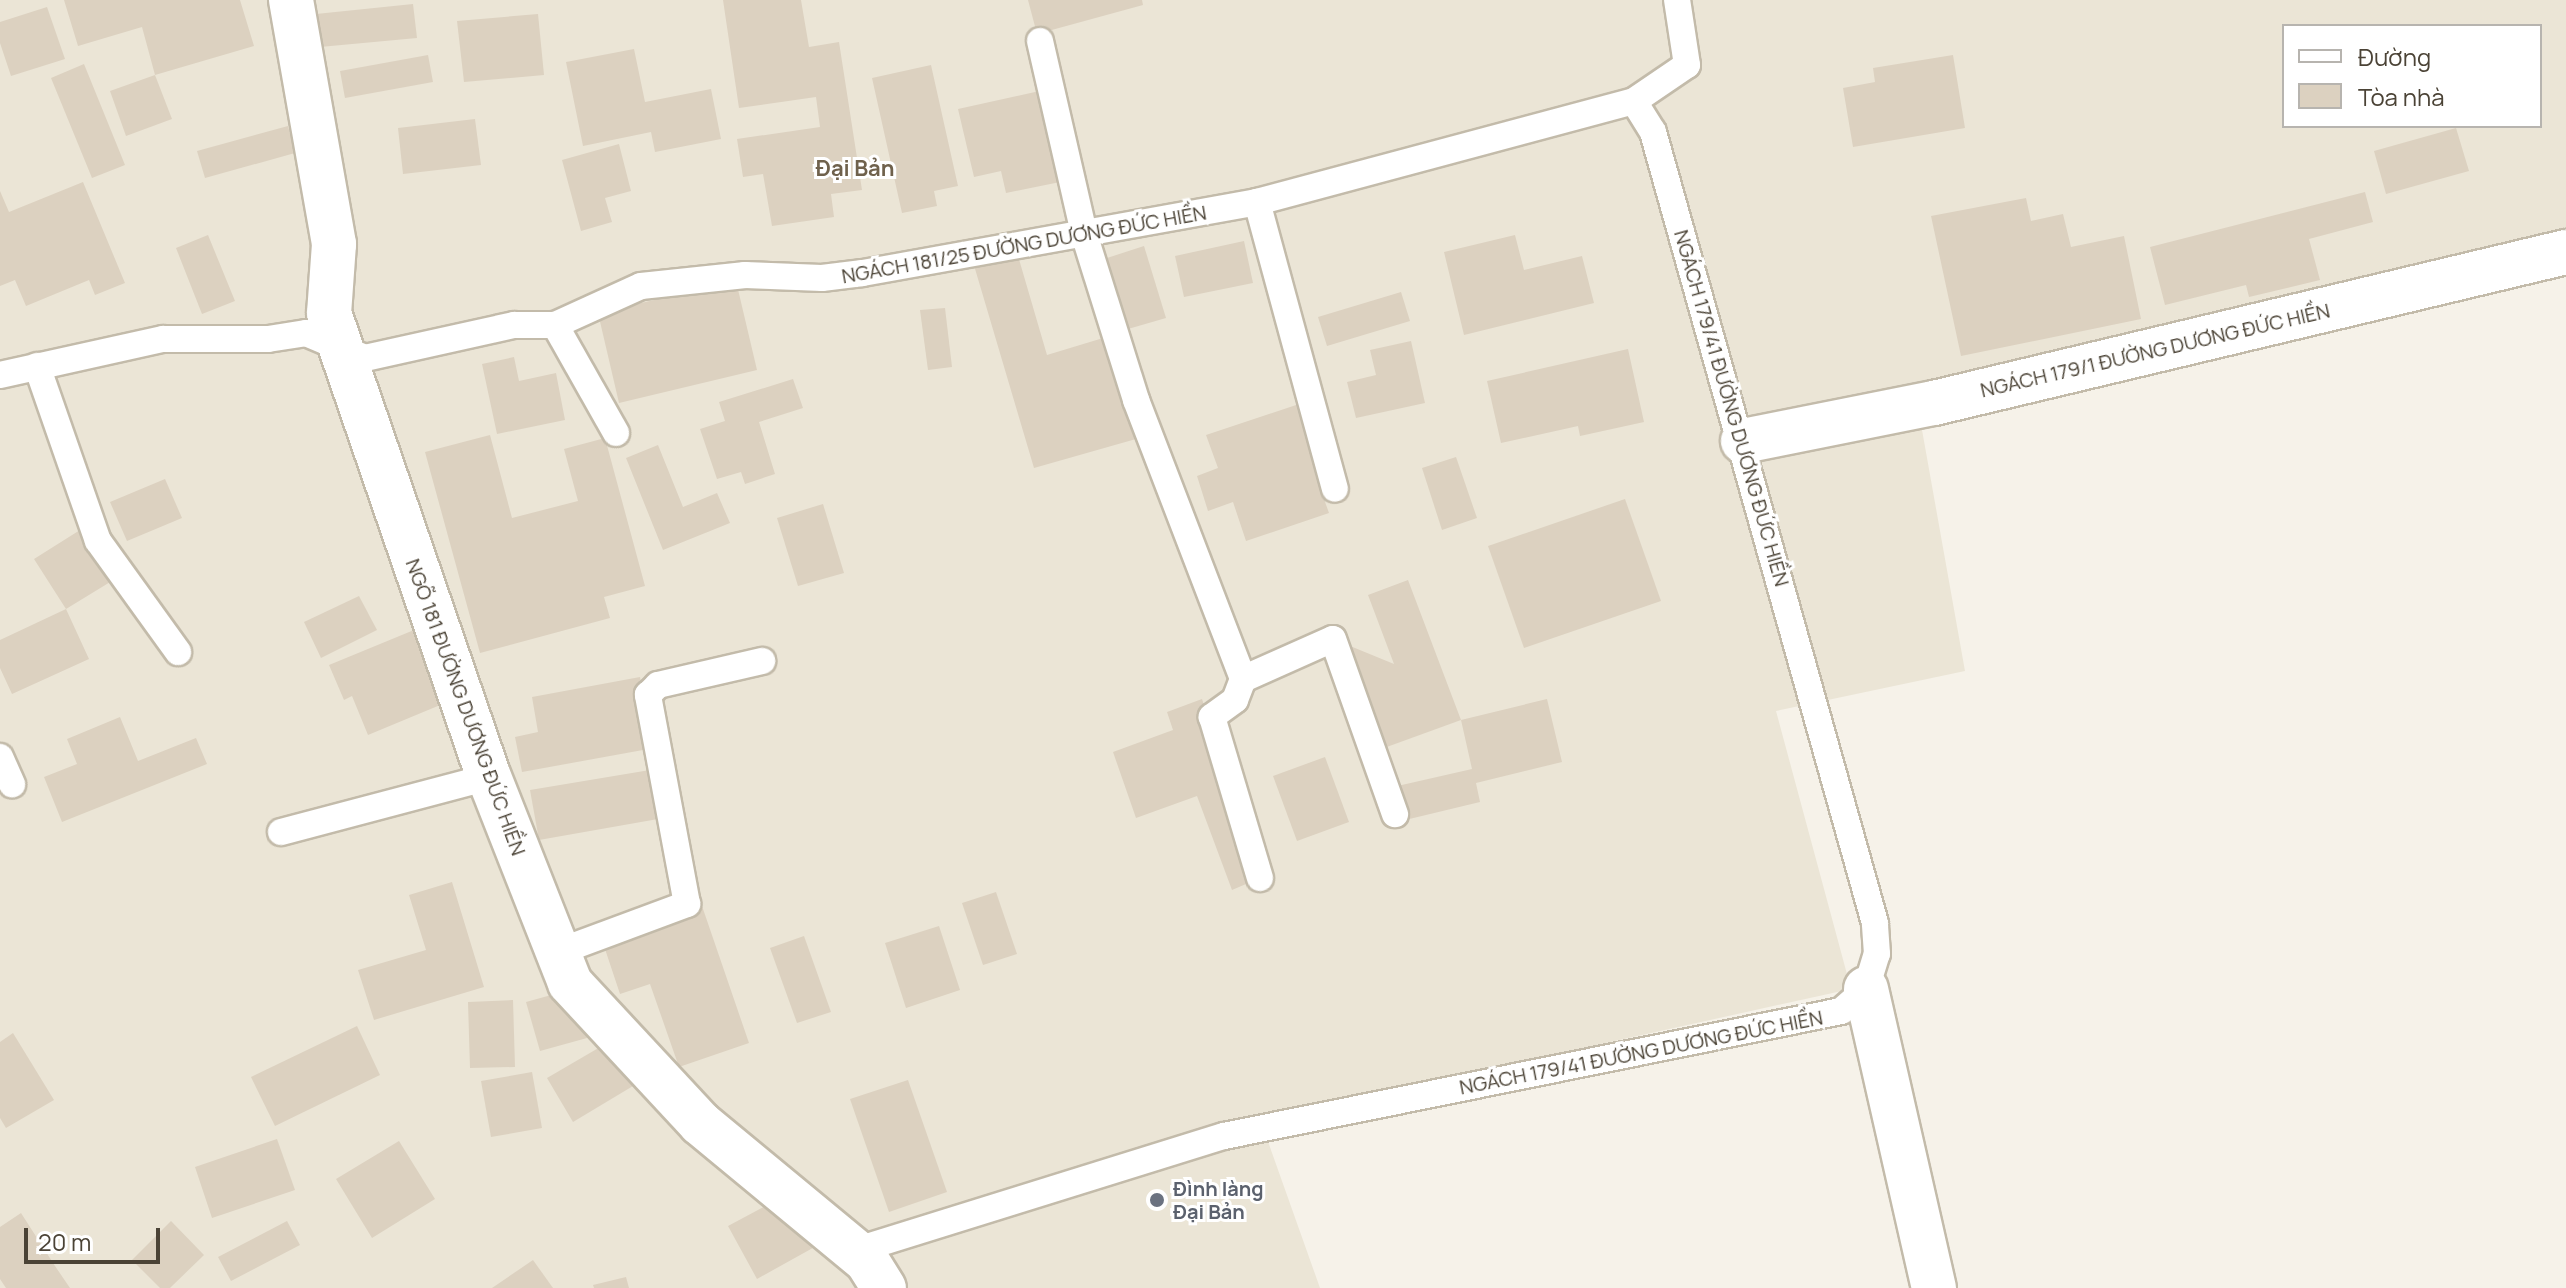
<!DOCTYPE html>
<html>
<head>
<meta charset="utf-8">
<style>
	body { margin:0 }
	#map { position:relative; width:2566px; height:1288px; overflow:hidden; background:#f6f2e9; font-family:Manrope,sans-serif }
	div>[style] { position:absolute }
	.residential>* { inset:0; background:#ebe5d6 }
	.building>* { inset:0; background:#dcd1c0 }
	.roads { filter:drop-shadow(2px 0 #c3bbaa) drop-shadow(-2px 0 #c3bbaa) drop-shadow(0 2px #c3bbaa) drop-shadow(0 -2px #c3bbaa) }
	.lane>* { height:26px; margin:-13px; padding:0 13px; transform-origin:13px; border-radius:13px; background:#fff }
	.street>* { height:44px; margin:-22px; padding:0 22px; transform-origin:22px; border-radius:22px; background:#fff }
	.dots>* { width:22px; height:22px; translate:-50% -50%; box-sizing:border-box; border:4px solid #fff; border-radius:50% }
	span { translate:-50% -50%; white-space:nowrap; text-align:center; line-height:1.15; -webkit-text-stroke:6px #fff; paint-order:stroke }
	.street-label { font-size:20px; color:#4b4336 }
	.worship-label { font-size:20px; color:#5b616d; font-weight:700 }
	.left { translate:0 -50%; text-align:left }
	.neighbourhood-label { font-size:22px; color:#6f614c; font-weight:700 }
	.legend { position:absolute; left:2282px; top:24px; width:260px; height:104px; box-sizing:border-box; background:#fff; border:2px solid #b7b4af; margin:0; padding:10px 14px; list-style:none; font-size:24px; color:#4b4336 }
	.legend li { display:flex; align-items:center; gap:16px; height:40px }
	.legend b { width:40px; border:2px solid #b7b4af }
	.scale { position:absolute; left:24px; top:1228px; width:136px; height:36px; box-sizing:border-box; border:4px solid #4b4336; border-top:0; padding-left:10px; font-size:24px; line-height:28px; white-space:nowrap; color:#4b4336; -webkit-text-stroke:6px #fff; paint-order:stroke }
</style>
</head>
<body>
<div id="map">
	<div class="residential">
		<i style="clip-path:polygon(evenodd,0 0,2566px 0,2566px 256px,1914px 385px,1965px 671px,1776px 711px,1851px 989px,1260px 1119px,1320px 1288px,0 1288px,0 0,2284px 26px,2540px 26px,2540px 126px,2284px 126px,2284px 26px)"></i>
	</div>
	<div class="building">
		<i style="clip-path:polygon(64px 0,240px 0,254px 46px,155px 75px,142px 27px,78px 46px)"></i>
		<i style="clip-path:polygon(723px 0,801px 0,809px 47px,839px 42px,862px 190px,831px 194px,834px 217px,772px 226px,763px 174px,743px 177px,737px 139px,820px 127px,816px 97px,739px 108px)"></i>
		<i style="clip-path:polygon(1028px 0,1142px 0,1143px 5px,1037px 34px)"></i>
		<i style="clip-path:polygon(413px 4px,417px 38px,320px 47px,316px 14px)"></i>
		<i style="clip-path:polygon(47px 7px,65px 59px,11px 76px,0 43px,0 22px)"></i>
		<i style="clip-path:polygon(538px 14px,544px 75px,464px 82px,457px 21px)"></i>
		<i style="clip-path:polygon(634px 49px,645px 102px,711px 89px,721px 139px,655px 152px,651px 132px,583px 146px,566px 62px)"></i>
		<i style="clip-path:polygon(428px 55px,433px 82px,345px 98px,340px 71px)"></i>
		<i style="clip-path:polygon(1953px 55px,1965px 128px,1853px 147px,1843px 88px,1875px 82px,1873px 68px)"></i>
		<i style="clip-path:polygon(84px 64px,125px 165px,92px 178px,51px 78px)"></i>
		<i style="clip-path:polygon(931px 65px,958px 186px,934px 191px,937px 206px,902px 213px,872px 78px)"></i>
		<i style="clip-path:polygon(155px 75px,172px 119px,126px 136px,110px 91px)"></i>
		<i style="clip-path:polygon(1044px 90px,1065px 181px,1006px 193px,1001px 171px,974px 177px,958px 109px)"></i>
		<i style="clip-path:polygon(475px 119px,481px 165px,403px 174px,398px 128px)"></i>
		<i style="clip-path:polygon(288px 126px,295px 153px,205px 178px,197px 151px)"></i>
		<i style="clip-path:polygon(2456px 128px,2469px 171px,2386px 194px,2374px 151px)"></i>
		<i style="clip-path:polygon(619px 144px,631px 191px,605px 198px,612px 222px,581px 231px,562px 160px)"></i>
		<i style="clip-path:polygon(83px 182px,125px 283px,95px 295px,89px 280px,26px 306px,15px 280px,0 286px,0 191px,9px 212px)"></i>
		<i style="clip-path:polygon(2365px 192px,2373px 222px,2309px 239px,2320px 280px,2249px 297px,2246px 285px,2165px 305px,2150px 247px)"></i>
		<i style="clip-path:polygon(2026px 198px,2031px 221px,2063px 214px,2071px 247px,2124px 236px,2141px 319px,1961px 356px,1931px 216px)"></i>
		<i style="clip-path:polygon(208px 235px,235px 301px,202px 314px,176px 248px)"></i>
		<i style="clip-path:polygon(1515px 235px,1524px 270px,1582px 256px,1594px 303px,1464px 335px,1444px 252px)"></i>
		<i style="clip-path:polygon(1244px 241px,1253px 283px,1184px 297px,1175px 256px)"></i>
		<i style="clip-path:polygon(1144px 246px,1166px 318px,1128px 329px,1107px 258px)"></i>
		<i style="clip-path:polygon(1016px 249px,1047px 355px,1113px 335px,1143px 437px,1034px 468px,973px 262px)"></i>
		<i style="clip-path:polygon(736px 281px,757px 370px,619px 403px,598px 313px)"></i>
		<i style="clip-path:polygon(1401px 292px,1410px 321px,1327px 346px,1318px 317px)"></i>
		<i style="clip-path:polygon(945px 308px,952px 367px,928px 370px,920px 310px)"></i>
		<i style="clip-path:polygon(1411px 341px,1425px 403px,1356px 418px,1347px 382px,1376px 375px,1370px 350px)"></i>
		<i style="clip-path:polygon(1628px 349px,1644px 422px,1580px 436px,1578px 426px,1501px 443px,1487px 381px)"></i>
		<i style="clip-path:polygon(514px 357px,519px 381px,556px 373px,565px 420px,497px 434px,482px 364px)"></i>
		<i style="clip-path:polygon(793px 379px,803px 408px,759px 422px,775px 474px,745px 484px,741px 472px,717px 479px,700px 429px,725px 421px,719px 402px)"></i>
		<i style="clip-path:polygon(1311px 400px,1334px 468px,1315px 474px,1329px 513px,1246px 541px,1233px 502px,1208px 511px,1197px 476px,1218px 468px,1206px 435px)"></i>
		<i style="clip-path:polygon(490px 435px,512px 518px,578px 501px,564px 449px,605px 438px,645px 586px,604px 597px,610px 618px,480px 653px,425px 452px)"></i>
		<i style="clip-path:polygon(658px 445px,683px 507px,717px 493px,730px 523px,663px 550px,626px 458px)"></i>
		<i style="clip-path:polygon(1456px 457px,1477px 518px,1442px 530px,1422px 468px)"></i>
		<i style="clip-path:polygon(165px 479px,182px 518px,127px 541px,110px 502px)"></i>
		<i style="clip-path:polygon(1625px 499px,1661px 601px,1524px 648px,1488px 546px)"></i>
		<i style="clip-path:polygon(823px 504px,844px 573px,798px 586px,777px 518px)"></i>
		<i style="clip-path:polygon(88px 525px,120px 576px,66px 609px,89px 659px,12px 694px,0 668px,0 640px,66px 609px,34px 559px)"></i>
		<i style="clip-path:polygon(1408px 580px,1461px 720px,1384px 748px,1333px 639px,1394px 664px,1368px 595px)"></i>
		<i style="clip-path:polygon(359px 596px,377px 630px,321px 658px,304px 622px)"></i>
		<i style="clip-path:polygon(414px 630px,445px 703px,368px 735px,352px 696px,344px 700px,329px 665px)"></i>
		<i style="clip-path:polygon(640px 677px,654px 748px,522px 772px,515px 737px,538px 732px,532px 697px)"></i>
		<i style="clip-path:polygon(1202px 699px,1260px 878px,1232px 890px,1197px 796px,1136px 818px,1113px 752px,1173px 730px,1167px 712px)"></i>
		<i style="clip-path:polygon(1547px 699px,1562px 762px,1476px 783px,1480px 802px,1401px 821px,1393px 787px,1472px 769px,1461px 720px)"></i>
		<i style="clip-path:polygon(120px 717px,138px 761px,196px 738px,207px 764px,62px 822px,44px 777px,77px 764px,67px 739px)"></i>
		<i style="clip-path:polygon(1325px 757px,1349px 822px,1297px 841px,1273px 776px)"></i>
		<i style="clip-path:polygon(650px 770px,658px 819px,539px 840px,530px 790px)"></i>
		<i style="clip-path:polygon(452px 882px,484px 987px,374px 1020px,358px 970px,426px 950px,409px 895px)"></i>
		<i style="clip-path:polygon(996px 892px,1017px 954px,983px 965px,962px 903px)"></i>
		<i style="clip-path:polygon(702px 906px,749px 1043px,679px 1067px,650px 984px,620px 994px,602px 940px)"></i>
		<i style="clip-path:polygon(939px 926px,960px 990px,906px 1008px,885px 943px)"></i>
		<i style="clip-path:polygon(804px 936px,831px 1012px,797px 1023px,770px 948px)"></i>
		<i style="clip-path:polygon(573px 989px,587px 1038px,540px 1051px,526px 1002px)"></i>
		<i style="clip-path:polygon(513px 1000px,515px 1067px,470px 1068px,468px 1002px)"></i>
		<i style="clip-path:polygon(357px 1026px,380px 1075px,275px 1126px,251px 1077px)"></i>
		<i style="clip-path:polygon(13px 1033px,54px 1100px,6px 1128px,0 1118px,0 1042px)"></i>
		<i style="clip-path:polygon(607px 1043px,633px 1086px,573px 1122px,547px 1078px)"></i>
		<i style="clip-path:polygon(532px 1072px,542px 1128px,491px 1137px,481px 1081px)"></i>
		<i style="clip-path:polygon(908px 1080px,947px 1192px,889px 1212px,850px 1099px)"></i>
		<i style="clip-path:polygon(277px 1139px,295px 1190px,212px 1218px,195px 1167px)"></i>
		<i style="clip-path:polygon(399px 1141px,435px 1199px,372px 1238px,336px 1179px)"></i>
		<i style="clip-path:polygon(775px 1201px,787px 1224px,804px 1215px,820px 1244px,757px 1279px,728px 1226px)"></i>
		<i style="clip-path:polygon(21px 1213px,55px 1266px,70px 1288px,6px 1288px,0 1279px,0 1227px)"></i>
		<i style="clip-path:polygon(171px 1221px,204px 1255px,170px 1288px,160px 1288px,132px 1260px)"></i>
		<i style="clip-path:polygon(287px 1221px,300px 1245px,231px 1281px,218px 1257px)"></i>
		<i style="clip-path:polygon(533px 1260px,553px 1288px,492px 1288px)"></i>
		<i style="clip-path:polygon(626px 1277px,629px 1288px,594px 1288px,593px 1285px)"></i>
	</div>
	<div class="roads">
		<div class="lane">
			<i style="left:1040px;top:41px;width:201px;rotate:77.1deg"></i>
			<i style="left:1085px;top:237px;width:171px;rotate:72.6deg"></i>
			<i style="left:1136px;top:400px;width:299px;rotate:69deg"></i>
			<i style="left:1243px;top:679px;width:22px;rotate:111deg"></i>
			<i style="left:1235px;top:700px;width:29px;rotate:144deg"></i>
			<i style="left:1212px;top:717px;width:168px;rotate:73.4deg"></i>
			<i style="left:1257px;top:202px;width:297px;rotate:74.8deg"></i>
			<i style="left:555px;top:325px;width:124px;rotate:60.5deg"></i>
			<i style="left:37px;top:366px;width:185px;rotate:70.8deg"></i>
			<i style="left:98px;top:541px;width:137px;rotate:54.2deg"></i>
			<i style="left:0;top:375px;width:167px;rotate:-12.5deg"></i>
			<i style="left:163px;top:339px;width:105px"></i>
			<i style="left:268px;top:339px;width:38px;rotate:-9deg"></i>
			<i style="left:306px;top:333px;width:64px;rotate:23deg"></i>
			<i style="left:365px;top:358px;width:153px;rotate:-12.5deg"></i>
			<i style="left:514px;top:325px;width:41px"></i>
			<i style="left:555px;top:325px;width:94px;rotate:-24.4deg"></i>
			<i style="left:641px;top:286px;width:105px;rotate:-6deg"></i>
			<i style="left:745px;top:275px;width:77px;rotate:2.2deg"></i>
			<i style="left:822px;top:278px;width:41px;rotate:-7deg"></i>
			<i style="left:863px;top:273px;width:400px;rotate:-10.2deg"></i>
			<i style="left:1257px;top:202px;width:390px;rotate:-15deg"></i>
			<i style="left:1243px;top:679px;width:98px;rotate:-24deg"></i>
			<i style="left:1333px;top:639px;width:186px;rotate:70.5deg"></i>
			<i style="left:0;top:757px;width:30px;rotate:66deg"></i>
			<i style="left:281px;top:832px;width:215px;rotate:-14.8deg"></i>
			<i style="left:558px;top:952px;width:138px;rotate:-20.4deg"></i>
			<i style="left:687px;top:904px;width:213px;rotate:-100.6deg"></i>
			<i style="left:648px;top:695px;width:14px;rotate:-45deg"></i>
			<i style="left:658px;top:685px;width:107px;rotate:-13deg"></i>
			<i style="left:854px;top:1251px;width:387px;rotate:-17.3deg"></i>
			<i style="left:1224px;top:1136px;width:630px;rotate:-11.45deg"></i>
			<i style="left:1841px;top:1011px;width:33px;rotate:-41deg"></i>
			<i style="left:1866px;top:989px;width:37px;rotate:-73deg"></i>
			<i style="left:1877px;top:954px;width:31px;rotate:-94deg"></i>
			<i style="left:1875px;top:923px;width:822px;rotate:-105.68deg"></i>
			<i style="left:1653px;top:132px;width:36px;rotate:-122deg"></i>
			<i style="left:1634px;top:101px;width:64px;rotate:-34.2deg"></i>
			<i style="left:1687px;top:65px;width:66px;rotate:-98.7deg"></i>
		</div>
		<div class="street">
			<i style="left:291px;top:0;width:248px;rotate:80deg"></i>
			<i style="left:334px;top:244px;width:69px;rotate:94.1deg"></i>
			<i style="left:329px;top:313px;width:491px;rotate:71deg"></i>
			<i style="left:489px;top:777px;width:221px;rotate:68.5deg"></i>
			<i style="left:570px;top:983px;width:191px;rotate:47.1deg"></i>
			<i style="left:700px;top:1123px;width:217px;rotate:39.6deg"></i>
			<i style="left:867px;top:1261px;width:32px;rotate:58deg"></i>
			<i style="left:1743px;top:441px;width:195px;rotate:-11.3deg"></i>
			<i style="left:1934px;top:403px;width:650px;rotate:-13.44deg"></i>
			<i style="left:1866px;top:989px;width:307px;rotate:77.2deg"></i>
		</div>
	</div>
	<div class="dots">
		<i style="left:1157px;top:1200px;background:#6b7280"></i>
	</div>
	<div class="street-label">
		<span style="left:1024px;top:244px;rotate:-10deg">NGÁCH 181/25 ĐƯỜNG DƯƠNG ĐỨC HIỀN</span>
		<span style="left:2155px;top:350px;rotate:-13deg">NGÁCH 179/1 ĐƯỜNG DƯƠNG ĐỨC HIỀN</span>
		<span style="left:1732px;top:408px;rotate:74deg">NGÁCH 179/41 ĐƯỜNG DƯƠNG ĐỨC HIỀN</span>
		<span style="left:466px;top:707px;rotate:70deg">NGÕ 181 ĐƯỜNG DƯƠNG ĐỨC HIỀN</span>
		<span style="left:1641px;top:1052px;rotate:-11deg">NGÁCH 179/41 ĐƯỜNG DƯƠNG ĐỨC HIỀN</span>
	</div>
	<div class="worship-label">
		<span class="left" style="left:1173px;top:1200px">Đình làng<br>Đại Bản</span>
	</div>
	<div class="neighbourhood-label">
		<span style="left:855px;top:169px">Đại Bản</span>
	</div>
	<ul class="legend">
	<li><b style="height:10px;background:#fff"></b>Đường</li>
	<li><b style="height:22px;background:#dcd1c0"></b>Tòa nhà</li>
	</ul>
	<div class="scale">20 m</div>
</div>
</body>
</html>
